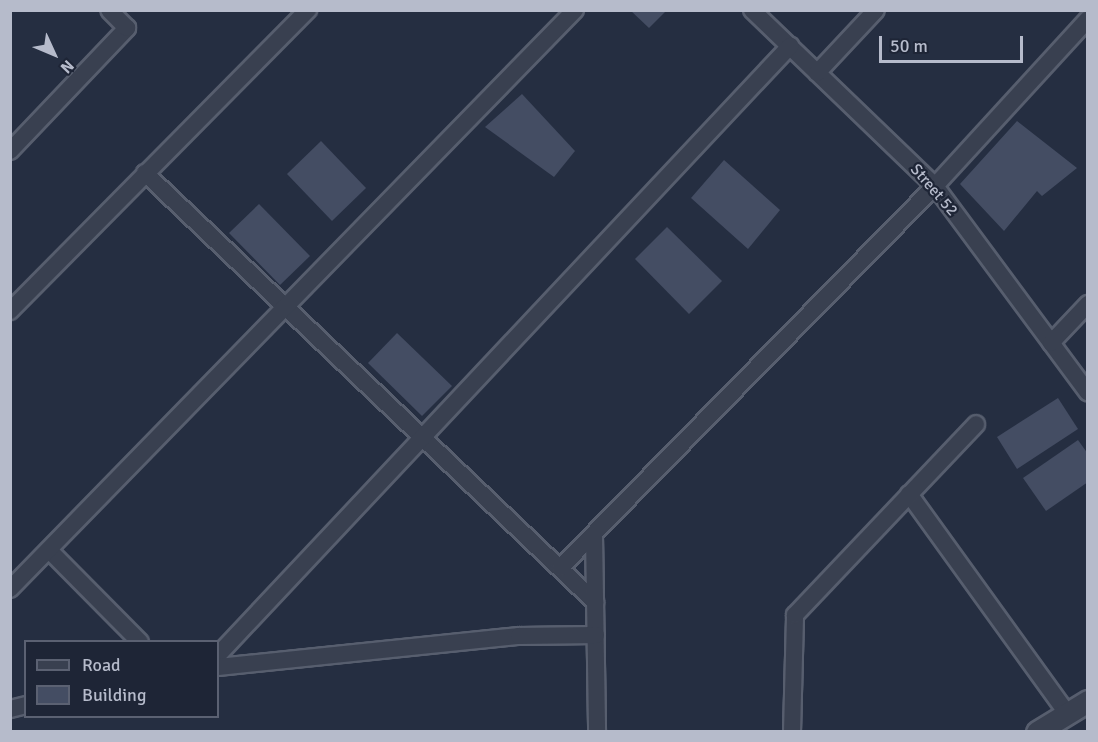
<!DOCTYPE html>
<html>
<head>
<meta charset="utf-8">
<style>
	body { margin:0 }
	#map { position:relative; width:1098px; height:742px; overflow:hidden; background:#252e41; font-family:Signika,sans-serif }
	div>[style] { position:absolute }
	.building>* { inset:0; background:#444d63 }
	.roads { filter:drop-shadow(2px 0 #575e6e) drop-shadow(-2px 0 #575e6e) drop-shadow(0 2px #575e6e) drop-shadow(0 -2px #575e6e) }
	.minor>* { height:16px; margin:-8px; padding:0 8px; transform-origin:8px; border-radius:8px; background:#394050 }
	.tertiary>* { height:21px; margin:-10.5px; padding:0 10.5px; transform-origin:10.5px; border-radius:10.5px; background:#394050 }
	span { translate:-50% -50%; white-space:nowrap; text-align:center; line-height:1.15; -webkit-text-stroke:4.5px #1e2536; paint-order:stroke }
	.street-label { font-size:16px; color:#b6bbcb }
	.frame { position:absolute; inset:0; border:12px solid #b6bbcb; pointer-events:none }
	.legend { position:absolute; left:24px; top:640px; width:195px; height:78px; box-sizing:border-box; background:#1e2536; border:2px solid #5b6172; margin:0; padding:8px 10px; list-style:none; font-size:18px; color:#b6bbcb }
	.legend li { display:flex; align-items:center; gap:12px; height:30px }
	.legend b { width:30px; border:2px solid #5b6172 }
	.north { position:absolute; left:24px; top:24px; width:60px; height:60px; -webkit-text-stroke:4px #1e2536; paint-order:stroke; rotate:134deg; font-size:16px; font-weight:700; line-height:24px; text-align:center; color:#b6bbcb }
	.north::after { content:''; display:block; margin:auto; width:21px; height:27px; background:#b6bbcb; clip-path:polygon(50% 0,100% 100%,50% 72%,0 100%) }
	.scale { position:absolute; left:879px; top:36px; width:144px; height:27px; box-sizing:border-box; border:3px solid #b6bbcb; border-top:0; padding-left:8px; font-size:18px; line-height:21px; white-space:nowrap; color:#b6bbcb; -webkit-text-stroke:4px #1e2536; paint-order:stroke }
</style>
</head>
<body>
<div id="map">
	<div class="building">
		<i style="clip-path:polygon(630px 10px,667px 10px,649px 28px)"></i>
		<i style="clip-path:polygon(522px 94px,575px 151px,554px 177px,485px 127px)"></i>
		<i style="clip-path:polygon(1017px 121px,1077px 168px,1042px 196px,1037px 191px,1004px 231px,960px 184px)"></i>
		<i style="clip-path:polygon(321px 141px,366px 188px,332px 221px,287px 174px)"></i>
		<i style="clip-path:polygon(724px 160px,780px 210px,748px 249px,691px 198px)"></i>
		<i style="clip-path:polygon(259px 204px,310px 256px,280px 285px,229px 233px)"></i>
		<i style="clip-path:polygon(667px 227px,722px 281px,689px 314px,635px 259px)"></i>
		<i style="clip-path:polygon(397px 333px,452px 386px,422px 416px,368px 363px)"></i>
		<i style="clip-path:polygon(1058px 398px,1078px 429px,1017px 469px,997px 437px)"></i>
		<i style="clip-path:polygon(1078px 440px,1088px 454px,1088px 482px,1046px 511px,1023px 478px)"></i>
	</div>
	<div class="roads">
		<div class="minor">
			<i style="left:752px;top:10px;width:254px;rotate:43.9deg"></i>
			<i style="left:935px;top:186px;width:257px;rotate:53.5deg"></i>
			<i style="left:817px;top:73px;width:86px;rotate:-46.9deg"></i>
			<i style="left:10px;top:151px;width:170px;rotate:-46.4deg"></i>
			<i style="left:127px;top:28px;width:25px;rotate:-135deg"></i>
			<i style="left:145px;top:173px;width:622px;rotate:43.63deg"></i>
			<i style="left:10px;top:311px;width:424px;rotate:-45.3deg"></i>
			<i style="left:1051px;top:343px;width:54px;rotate:-46.5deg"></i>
			<i style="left:909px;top:494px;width:270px;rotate:54.2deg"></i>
			<i style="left:594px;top:535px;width:197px;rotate:89.1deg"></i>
			<i style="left:49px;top:550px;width:129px;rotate:45.3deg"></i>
			<i style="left:560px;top:568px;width:535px;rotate:-45.53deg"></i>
			<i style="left:935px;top:186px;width:226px;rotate:-47.5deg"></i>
			<i style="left:10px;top:589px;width:809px;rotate:-45.7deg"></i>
			<i style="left:218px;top:655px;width:836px;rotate:-46.79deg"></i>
			<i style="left:218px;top:667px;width:303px;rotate:-5.9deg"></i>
			<i style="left:519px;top:636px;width:77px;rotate:-0.7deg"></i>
			<i style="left:10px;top:709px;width:16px;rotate:-14deg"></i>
			<i style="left:792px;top:732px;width:117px;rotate:-88.5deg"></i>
			<i style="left:795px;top:615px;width:263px;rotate:-46.5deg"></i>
		</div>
		<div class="tertiary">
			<i style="left:1037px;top:732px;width:60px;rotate:-31.3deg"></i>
		</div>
	</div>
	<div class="street-label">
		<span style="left:934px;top:190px;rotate:49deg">Street 52</span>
	</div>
	<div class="frame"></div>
	<ul class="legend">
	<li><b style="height:8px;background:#394050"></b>Road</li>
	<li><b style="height:16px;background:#444d63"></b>Building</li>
	</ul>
	<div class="north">N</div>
	<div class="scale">50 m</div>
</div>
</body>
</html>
